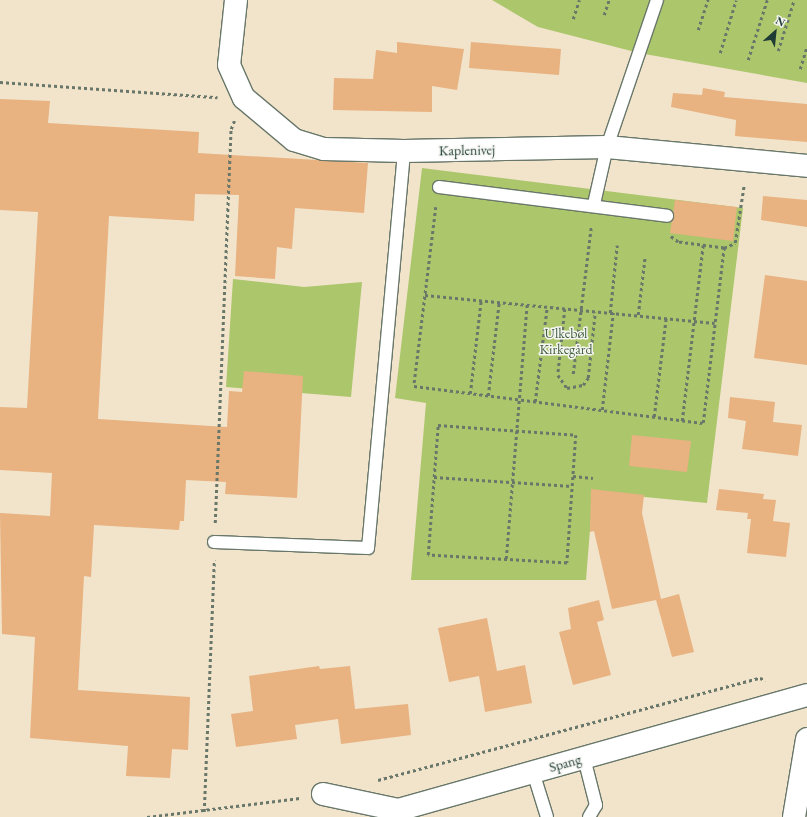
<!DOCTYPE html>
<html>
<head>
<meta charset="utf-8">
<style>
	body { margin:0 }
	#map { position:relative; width:807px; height:817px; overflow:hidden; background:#f1e4cb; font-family:"EB Garamond",serif }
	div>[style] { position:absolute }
	.green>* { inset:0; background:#acc66c }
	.building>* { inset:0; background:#e8b281 }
	.path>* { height:2.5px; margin-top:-1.25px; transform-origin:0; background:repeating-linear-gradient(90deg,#687769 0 3px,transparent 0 6px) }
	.roads { filter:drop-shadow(1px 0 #687769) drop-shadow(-1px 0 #687769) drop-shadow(0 1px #687769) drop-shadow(0 -1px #687769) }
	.lane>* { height:12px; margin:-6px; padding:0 6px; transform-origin:6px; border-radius:6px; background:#fff }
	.street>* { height:22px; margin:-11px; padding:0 11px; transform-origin:11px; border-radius:11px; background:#fff }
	span { translate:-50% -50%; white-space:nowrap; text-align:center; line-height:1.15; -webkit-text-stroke:3px #f6f6f2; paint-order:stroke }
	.street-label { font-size:14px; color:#1f3d34 }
	.park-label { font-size:14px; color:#425f42 }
	.north { position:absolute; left:755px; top:12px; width:40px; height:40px; -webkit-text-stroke:3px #f6f6f2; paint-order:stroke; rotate:27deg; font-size:11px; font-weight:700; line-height:16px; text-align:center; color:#1f3d34 }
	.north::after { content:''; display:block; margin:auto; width:14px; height:18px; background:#1f3d34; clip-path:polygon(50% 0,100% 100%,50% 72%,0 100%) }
</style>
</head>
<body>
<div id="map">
	<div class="green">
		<i style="clip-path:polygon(492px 0,807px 0,807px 83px,639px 53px,538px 27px)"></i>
		<i style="clip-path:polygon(422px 168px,743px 208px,707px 503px,593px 492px,586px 580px,411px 580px,426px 403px,395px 398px)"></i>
		<i style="clip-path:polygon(233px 279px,304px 287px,362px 282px,351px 397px,226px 387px)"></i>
	</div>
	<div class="building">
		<i style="clip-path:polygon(397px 42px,464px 49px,457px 90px,432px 86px,432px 112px,333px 110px,334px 78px,373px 79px,376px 50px,397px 53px)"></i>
		<i style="clip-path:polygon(471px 42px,561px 49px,559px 75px,469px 68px)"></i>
		<i style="clip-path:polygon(703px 88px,725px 92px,724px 97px,807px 104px,807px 142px,735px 136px,736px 120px,671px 107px,673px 93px,702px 95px)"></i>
		<i style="clip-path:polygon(0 99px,50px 101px,48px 123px,199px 132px,198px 153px,368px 163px,364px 213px,295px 208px,292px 249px,277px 247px,275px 279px,235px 276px,239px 195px,195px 194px,194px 221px,109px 216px,98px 419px,227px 427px,229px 391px,242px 392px,244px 371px,303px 376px,297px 498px,225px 494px,226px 482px,186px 480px,184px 521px,180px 521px,179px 530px,94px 525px,91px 577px,84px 576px,78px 690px,190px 697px,188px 750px,172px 749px,170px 778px,126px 776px,128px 746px,30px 738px,35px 637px,2px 634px,0 513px,50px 516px,52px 473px,0 470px,0 407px,27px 408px,38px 212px,0 210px)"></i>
		<i style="clip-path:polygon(763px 196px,807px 200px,807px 227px,761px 220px)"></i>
		<i style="clip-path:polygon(675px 200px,737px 207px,733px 241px,670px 233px)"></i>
		<i style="clip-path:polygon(765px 275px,807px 281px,807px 365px,754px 358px)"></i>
		<i style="clip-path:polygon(730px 397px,775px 402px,773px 422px,802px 425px,798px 456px,742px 449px,746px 421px,728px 418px)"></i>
		<i style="clip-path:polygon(632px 435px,691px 441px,687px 472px,629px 466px)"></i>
		<i style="clip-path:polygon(591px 489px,644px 495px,642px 513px,661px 599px,679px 594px,694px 652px,672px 657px,656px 600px,661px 599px,612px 609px,594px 531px,590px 532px)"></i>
		<i style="clip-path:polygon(719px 489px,764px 494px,763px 499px,776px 500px,773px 521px,790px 523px,786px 557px,747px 553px,751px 519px,747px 519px,748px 513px,716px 510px)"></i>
		<i style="clip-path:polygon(599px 600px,604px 620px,597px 622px,611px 675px,573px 685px,559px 632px,571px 629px,568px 608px)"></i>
		<i style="clip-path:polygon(487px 618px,497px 671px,525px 665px,532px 703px,485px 712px,479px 676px,449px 682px,438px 628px)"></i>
		<i style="clip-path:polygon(319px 666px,320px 669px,350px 666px,355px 709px,408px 704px,411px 735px,341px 744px,338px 719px,295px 725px,297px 739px,236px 747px,231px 714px,253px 711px,249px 676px)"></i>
	</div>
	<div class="path">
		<i style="left:604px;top:15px;width:16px;rotate:-72deg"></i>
		<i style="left:573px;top:19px;width:20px;rotate:-72deg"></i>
		<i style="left:698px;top:30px;width:32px;rotate:-72deg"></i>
		<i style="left:778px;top:51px;width:53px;rotate:-72.6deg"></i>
		<i style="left:720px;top:53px;width:55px;rotate:-73.2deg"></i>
		<i style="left:748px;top:60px;width:63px;rotate:-72.4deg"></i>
		<i style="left:800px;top:69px;width:24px;rotate:-73deg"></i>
		<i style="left:0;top:82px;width:218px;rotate:4deg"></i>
		<i style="left:436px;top:207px;width:180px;rotate:97deg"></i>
		<i style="left:414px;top:386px;width:291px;rotate:7.3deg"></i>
		<i style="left:703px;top:423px;width:176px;rotate:-83.2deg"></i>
		<i style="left:724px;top:248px;width:46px;rotate:-172.6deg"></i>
		<i style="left:678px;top:242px;width:10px;rotate:-143deg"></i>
		<i style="left:724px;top:248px;width:12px;rotate:-24deg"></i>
		<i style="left:735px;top:243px;width:59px;rotate:-81.2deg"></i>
		<i style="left:425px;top:295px;width:291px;rotate:5.5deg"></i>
		<i style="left:565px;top:309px;width:66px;rotate:96.1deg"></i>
		<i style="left:558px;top:375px;width:16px;rotate:55deg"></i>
		<i style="left:567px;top:388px;width:16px;rotate:-11deg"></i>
		<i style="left:583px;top:385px;width:9px;rotate:-54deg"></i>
		<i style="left:588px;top:378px;width:66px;rotate:-83.9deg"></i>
		<i style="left:610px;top:313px;width:68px;rotate:-84.1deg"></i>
		<i style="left:638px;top:315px;width:59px;rotate:-83.2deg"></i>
		<i style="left:573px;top:374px;width:148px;rotate:-83deg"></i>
		<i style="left:470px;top:394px;width:94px;rotate:-83.3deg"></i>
		<i style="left:488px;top:396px;width:94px;rotate:-83.3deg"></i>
		<i style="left:535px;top:402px;width:96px;rotate:-82.8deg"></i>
		<i style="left:602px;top:410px;width:98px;rotate:-83.5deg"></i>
		<i style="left:654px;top:417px;width:100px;rotate:-83.1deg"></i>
		<i style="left:682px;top:421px;width:177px;rotate:-83.2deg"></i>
		<i style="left:438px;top:425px;width:138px;rotate:4.1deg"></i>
		<i style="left:576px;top:435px;width:128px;rotate:94deg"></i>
		<i style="left:567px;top:563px;width:139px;rotate:-176.7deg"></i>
		<i style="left:428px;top:555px;width:130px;rotate:-85.6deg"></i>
		<i style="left:573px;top:476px;width:20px;rotate:6deg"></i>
		<i style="left:434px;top:477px;width:138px;rotate:3.7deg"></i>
		<i style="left:215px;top:523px;width:394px;rotate:-87.7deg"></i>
		<i style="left:231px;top:129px;width:9px;rotate:-69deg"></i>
		<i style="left:506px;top:559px;width:255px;rotate:-85.3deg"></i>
		<i style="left:378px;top:780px;width:395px;rotate:-15deg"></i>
		<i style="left:760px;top:678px;width:6px;rotate:18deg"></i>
		<i style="left:204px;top:812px;width:252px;rotate:-87.7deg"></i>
		<i style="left:147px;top:817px;width:154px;rotate:-7.1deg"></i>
	</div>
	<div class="roads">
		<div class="lane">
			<i style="left:439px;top:187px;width:230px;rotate:7.2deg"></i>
			<i style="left:594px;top:204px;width:58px;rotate:-77.2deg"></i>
			<i style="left:607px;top:147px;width:155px;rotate:-71.2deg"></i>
			<i style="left:214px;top:542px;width:154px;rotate:2.2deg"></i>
			<i style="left:368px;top:548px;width:399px;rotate:-84.8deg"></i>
			<i style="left:584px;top:758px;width:49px;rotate:75.7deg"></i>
			<i style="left:596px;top:805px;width:14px;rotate:120deg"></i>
			<i style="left:533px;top:772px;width:47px;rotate:72.7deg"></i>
		</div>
		<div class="street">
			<i style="left:236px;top:0;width:65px;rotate:96.1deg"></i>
			<i style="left:229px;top:65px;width:36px;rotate:66deg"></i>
			<i style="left:244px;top:98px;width:65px;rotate:40deg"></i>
			<i style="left:294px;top:140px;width:31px;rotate:17deg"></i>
			<i style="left:324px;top:149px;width:80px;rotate:1.4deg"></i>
			<i style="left:404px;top:151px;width:203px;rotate:-1.1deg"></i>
			<i style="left:607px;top:147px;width:201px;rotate:5.4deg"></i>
			<i style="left:323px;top:794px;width:77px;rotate:12deg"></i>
			<i style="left:398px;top:810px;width:425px;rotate:-15.7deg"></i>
			<i style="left:794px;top:817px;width:79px;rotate:-80.5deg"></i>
		</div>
	</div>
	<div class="street-label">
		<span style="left:467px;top:150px;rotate:-1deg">Kaplenivej</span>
		<span style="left:565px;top:763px;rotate:-16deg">Spang</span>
	</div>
	<div class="park-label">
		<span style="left:566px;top:341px">Ulkebøl<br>Kirkegård</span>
	</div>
	<div class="north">N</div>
</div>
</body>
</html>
